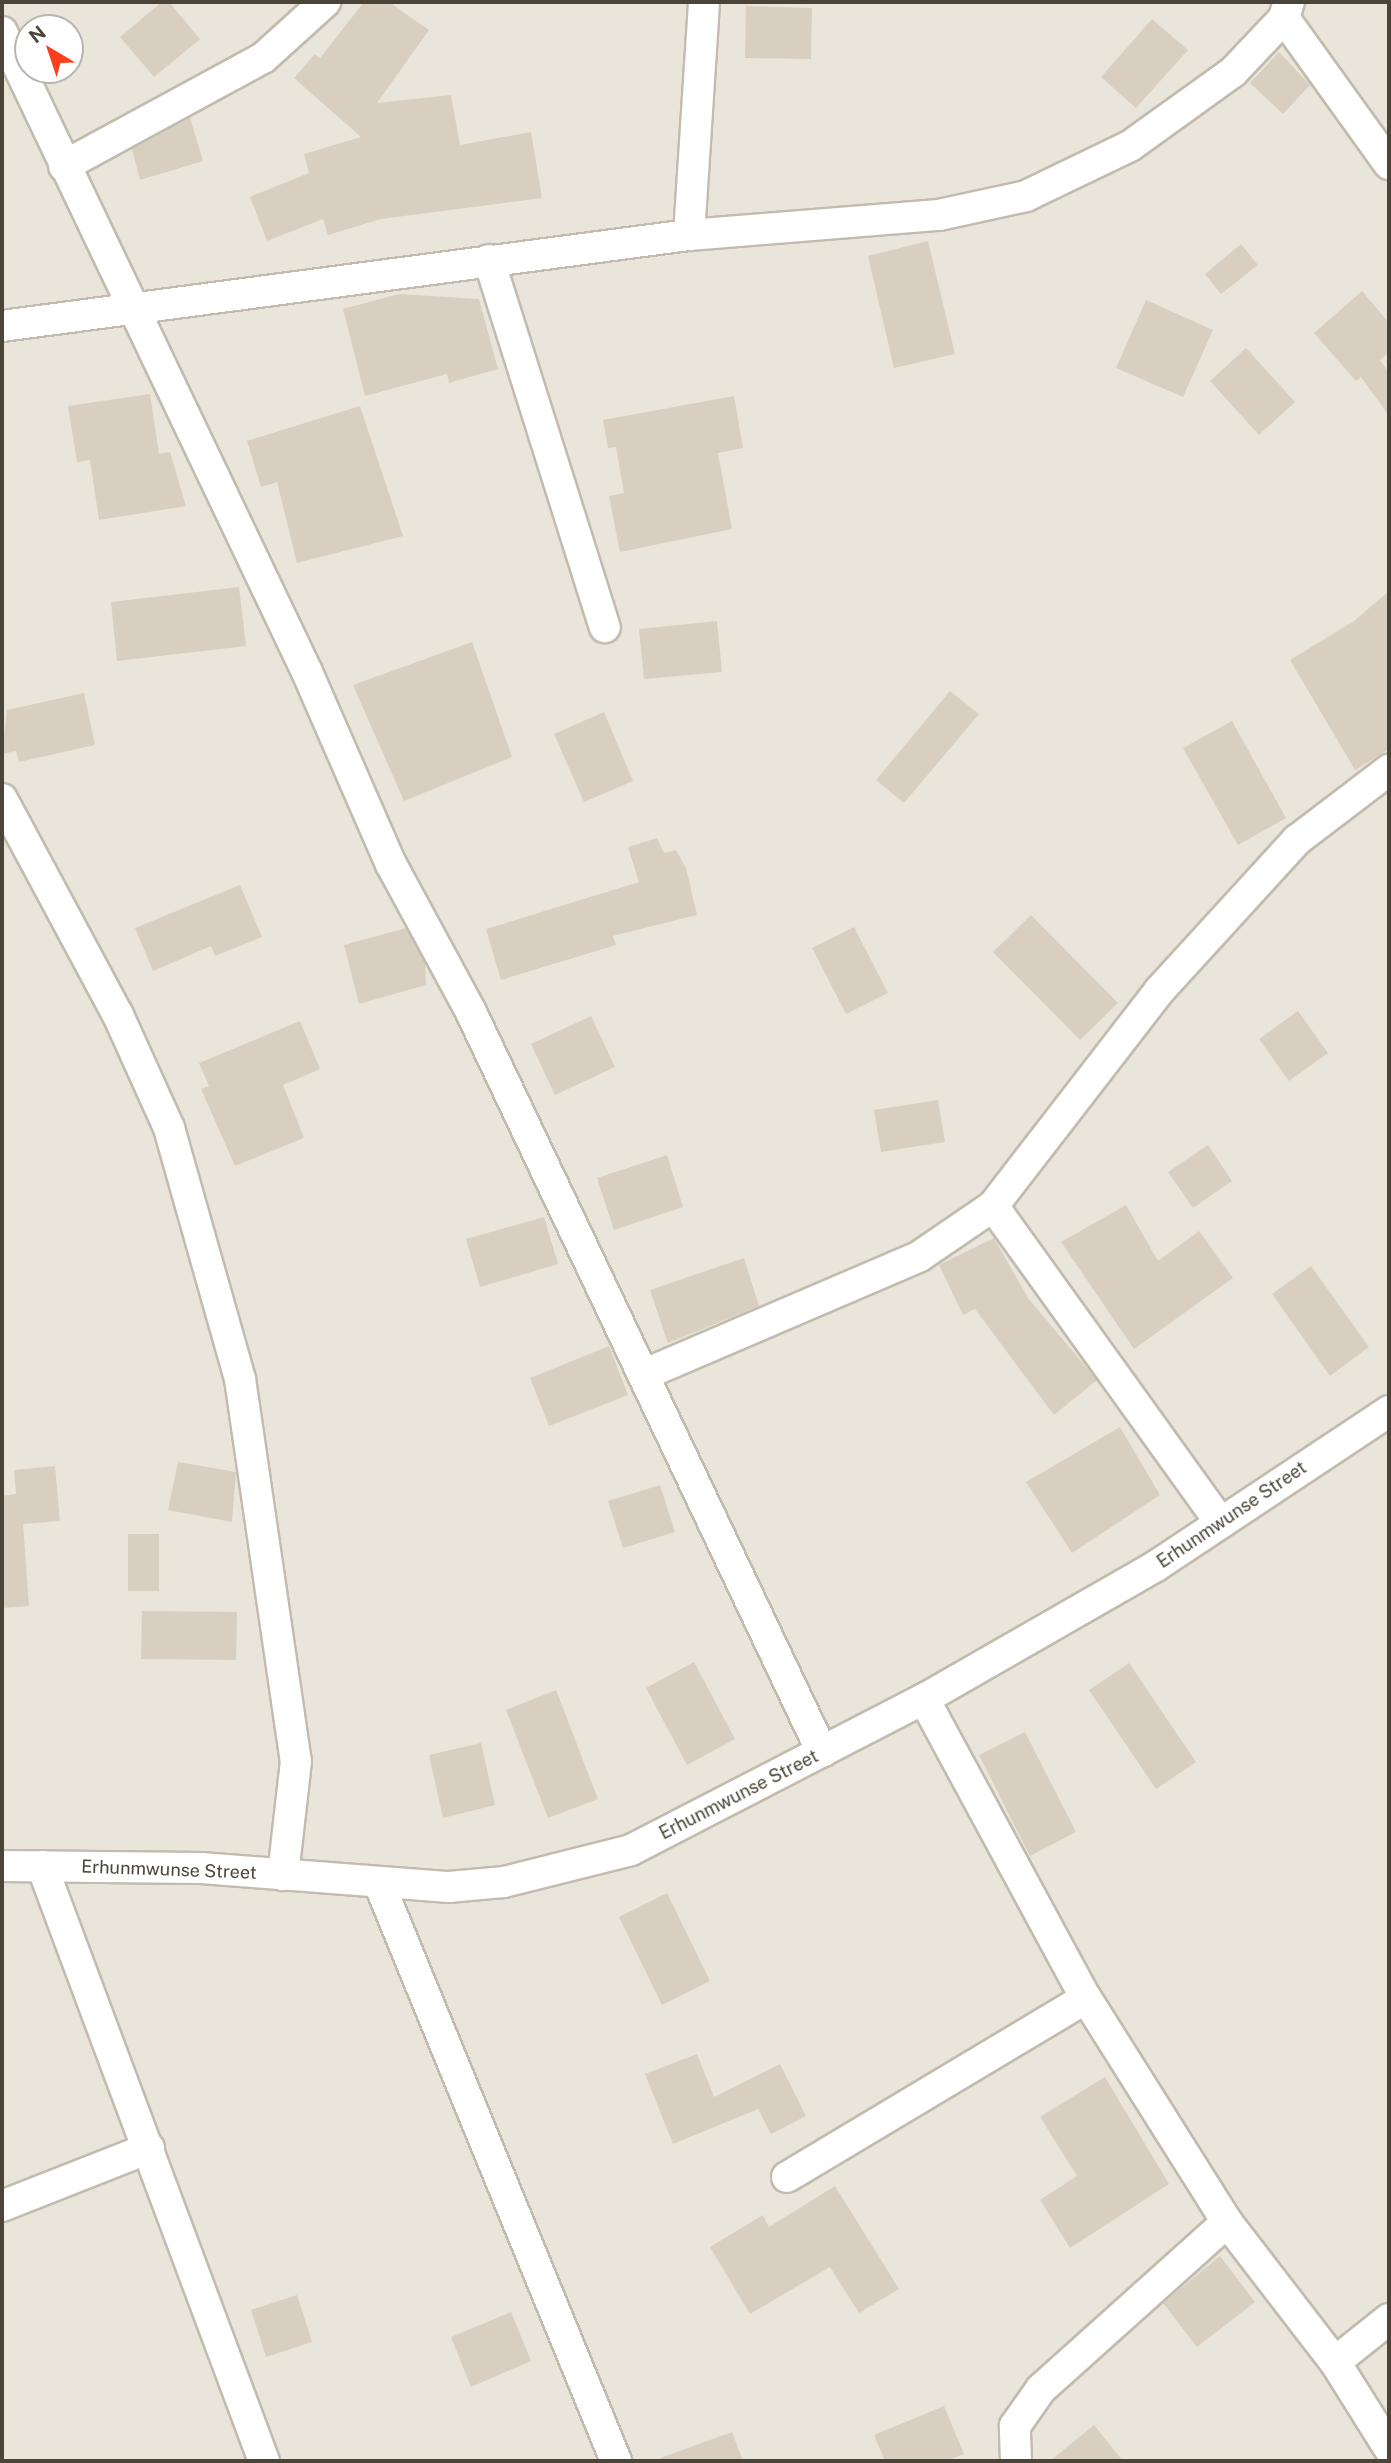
<!DOCTYPE html>
<html>
<head>
<meta charset="utf-8">
<style>
	body { margin:0 }
	#map { position:relative; width:1391px; height:2463px; overflow:hidden; background:#f6f3ec; font-family:"Public Sans",sans-serif }
	div>[style] { position:absolute }
	.residential>* { inset:0; background:#eae5da }
	.building>* { inset:0; background:#d8cfc1 }
	.roads { filter:drop-shadow(2px 0 #c2bbae) drop-shadow(-2px 0 #c2bbae) drop-shadow(0 2px #c2bbae) drop-shadow(0 -2px #c2bbae) }
	.minor>* { height:30px; margin:-15px; padding:0 15px; transform-origin:15px; border-radius:15px; background:#fff }
	span { translate:-50% -50%; white-space:nowrap; text-align:center; line-height:1.15; -webkit-text-stroke:5px #fff; paint-order:stroke }
	.street-label { font-size:18px; color:#4b4439 }
	.frame { position:absolute; inset:0; border:4px solid #4b4439; pointer-events:none }
	.north { position:absolute; left:14px; top:14px; width:70px; height:70px; box-sizing:border-box; background:#fff; border:2px solid #b7b4b0; border-radius:50%; rotate:321deg; font-size:19px; font-weight:700; line-height:28px; text-align:center; color:#4b4439 }
	.north::after { content:''; display:block; margin:auto; width:24px; height:32px; background:#fc3f1d; clip-path:polygon(50% 0,100% 100%,50% 72%,0 100%) }
</style>
</head>
<body>
<div id="map">
	<div class="residential">
		<i style="clip-path:polygon(evenodd,2px 2px,1389px 2px,1389px 2461px,2px 2461px,2px 2px,28px 28px,70px 28px,70px 70px,28px 70px,28px 28px)"></i>
	</div>
	<div class="building">
		<i style="clip-path:polygon(162px 2px,169px 2px,200px 39px,154px 77px,120px 37px)"></i>
		<i style="clip-path:polygon(364px 2px,389px 2px,429px 30px,377px 103px,451px 95px,460px 145px,531px 132px,542px 198px,381px 219px,328px 235px,323px 219px,267px 241px,250px 197px,309px 173px,304px 154px,361px 137px,294px 78px,315px 54px,320px 58px)"></i>
		<i style="clip-path:polygon(746px 6px,812px 8px,811px 59px,745px 58px)"></i>
		<i style="clip-path:polygon(1152px 19px,1188px 50px,1136px 108px,1101px 77px)"></i>
		<i style="clip-path:polygon(1279px 52px,1310px 85px,1283px 114px,1250px 83px)"></i>
		<i style="clip-path:polygon(190px 118px,203px 161px,140px 180px,132px 149px)"></i>
		<i style="clip-path:polygon(928px 241px,955px 354px,894px 368px,868px 256px)"></i>
		<i style="clip-path:polygon(1241px 244px,1258px 265px,1221px 294px,1205px 274px)"></i>
		<i style="clip-path:polygon(1362px 291px,1389px 323px,1389px 352px,1380px 360px,1389px 373px,1389px 416px,1361px 377px,1356px 381px,1314px 333px)"></i>
		<i style="clip-path:polygon(399px 294px,479px 299px,498px 369px,449px 383px,447px 374px,365px 396px,343px 309px)"></i>
		<i style="clip-path:polygon(1146px 300px,1213px 330px,1183px 397px,1116px 368px)"></i>
		<i style="clip-path:polygon(1246px 348px,1295px 402px,1259px 435px,1210px 381px)"></i>
		<i style="clip-path:polygon(150px 394px,159px 454px,170px 452px,186px 506px,99px 520px,90px 460px,77px 462px,68px 406px)"></i>
		<i style="clip-path:polygon(734px 396px,743px 448px,718px 453px,732px 529px,620px 552px,609px 496px,624px 493px,616px 447px,608px 448px,603px 420px)"></i>
		<i style="clip-path:polygon(360px 406px,403px 536px,297px 563px,277px 482px,261px 487px,247px 441px)"></i>
		<i style="clip-path:polygon(239px 587px,246px 646px,117px 661px,111px 602px)"></i>
		<i style="clip-path:polygon(1389px 591px,1389px 749px,1355px 770px,1290px 660px,1354px 621px)"></i>
		<i style="clip-path:polygon(717px 621px,722px 672px,644px 679px,639px 629px)"></i>
		<i style="clip-path:polygon(472px 642px,512px 757px,404px 801px,353px 685px)"></i>
		<i style="clip-path:polygon(950px 691px,979px 714px,904px 803px,876px 780px)"></i>
		<i style="clip-path:polygon(84px 693px,95px 745px,19px 762px,16px 751px,2px 754px,7px 710px)"></i>
		<i style="clip-path:polygon(604px 712px,633px 781px,584px 802px,554px 734px)"></i>
		<i style="clip-path:polygon(1232px 721px,1286px 818px,1238px 845px,1183px 748px)"></i>
		<i style="clip-path:polygon(657px 838px,664px 853px,676px 850px,686px 868px,697px 915px,613px 936px,616px 945px,501px 980px,486px 929px,639px 882px,628px 847px)"></i>
		<i style="clip-path:polygon(240px 885px,262px 937px,215px 956px,211px 946px,153px 971px,135px 928px)"></i>
		<i style="clip-path:polygon(1031px 915px,1118px 1003px,1080px 1040px,993px 952px)"></i>
		<i style="clip-path:polygon(854px 927px,888px 993px,846px 1014px,812px 948px)"></i>
		<i style="clip-path:polygon(406px 928px,425px 964px,426px 985px,359px 1004px,344px 945px)"></i>
		<i style="clip-path:polygon(1298px 1011px,1328px 1053px,1289px 1081px,1259px 1039px)"></i>
		<i style="clip-path:polygon(591px 1016px,615px 1067px,555px 1095px,531px 1044px)"></i>
		<i style="clip-path:polygon(300px 1021px,320px 1069px,283px 1085px,304px 1138px,235px 1166px,201px 1089px,209px 1086px,199px 1063px)"></i>
		<i style="clip-path:polygon(938px 1100px,945px 1142px,881px 1152px,874px 1110px)"></i>
		<i style="clip-path:polygon(1208px 1145px,1232px 1181px,1193px 1208px,1168px 1172px)"></i>
		<i style="clip-path:polygon(667px 1155px,683px 1207px,614px 1230px,597px 1178px)"></i>
		<i style="clip-path:polygon(1126px 1205px,1158px 1261px,1199px 1231px,1233px 1278px,1134px 1349px,1061px 1242px)"></i>
		<i style="clip-path:polygon(544px 1217px,558px 1264px,480px 1287px,466px 1239px)"></i>
		<i style="clip-path:polygon(994px 1238px,1028px 1298px,1097px 1380px,1054px 1415px,975px 1309px,963px 1315px,939px 1265px)"></i>
		<i style="clip-path:polygon(744px 1258px,759px 1306px,668px 1343px,650px 1290px)"></i>
		<i style="clip-path:polygon(1311px 1266px,1369px 1347px,1330px 1376px,1272px 1294px)"></i>
		<i style="clip-path:polygon(609px 1346px,628px 1395px,549px 1426px,530px 1378px)"></i>
		<i style="clip-path:polygon(1120px 1427px,1160px 1495px,1072px 1553px,1026px 1482px)"></i>
		<i style="clip-path:polygon(178px 1462px,236px 1472px,232px 1522px,168px 1510px)"></i>
		<i style="clip-path:polygon(55px 1466px,60px 1521px,23px 1524px,29px 1606px,2px 1608px,2px 1496px,16px 1494px,14px 1470px)"></i>
		<i style="clip-path:polygon(660px 1485px,675px 1532px,623px 1548px,608px 1501px)"></i>
		<i style="clip-path:polygon(128px 1534px,159px 1534px,159px 1591px,128px 1591px)"></i>
		<i style="clip-path:polygon(142px 1611px,237px 1612px,236px 1660px,141px 1659px)"></i>
		<i style="clip-path:polygon(694px 1662px,735px 1739px,687px 1765px,646px 1688px)"></i>
		<i style="clip-path:polygon(1129px 1663px,1196px 1762px,1156px 1789px,1089px 1690px)"></i>
		<i style="clip-path:polygon(556px 1690px,598px 1799px,548px 1818px,506px 1710px)"></i>
		<i style="clip-path:polygon(1025px 1732px,1076px 1832px,1030px 1856px,979px 1755px)"></i>
		<i style="clip-path:polygon(481px 1743px,495px 1805px,443px 1818px,429px 1755px)"></i>
		<i style="clip-path:polygon(667px 1893px,710px 1981px,662px 2005px,619px 1917px)"></i>
		<i style="clip-path:polygon(697px 2054px,714px 2097px,780px 2064px,806px 2116px,771px 2134px,758px 2109px,673px 2144px,645px 2074px)"></i>
		<i style="clip-path:polygon(1105px 2077px,1169px 2184px,1070px 2248px,1040px 2200px,1077px 2176px,1040px 2117px)"></i>
		<i style="clip-path:polygon(835px 2186px,899px 2289px,859px 2313px,830px 2267px,750px 2314px,710px 2247px,763px 2215px,769px 2227px)"></i>
		<i style="clip-path:polygon(1220px 2256px,1255px 2302px,1197px 2347px,1163px 2303px)"></i>
		<i style="clip-path:polygon(297px 2295px,312px 2342px,266px 2357px,251px 2310px)"></i>
		<i style="clip-path:polygon(511px 2312px,531px 2361px,471px 2387px,451px 2337px)"></i>
		<i style="clip-path:polygon(944px 2406px,964px 2454px,947px 2461px,885px 2461px,874px 2435px)"></i>
		<i style="clip-path:polygon(1094px 2425px,1123px 2461px,1050px 2461px)"></i>
		<i style="clip-path:polygon(732px 2432px,743px 2461px,661px 2461px,660px 2458px)"></i>
	</div>
	<div class="roads">
		<div class="minor">
			<i style="left:1284px;top:18px;width:180px;rotate:54.3deg"></i>
			<i style="left:2px;top:32px;width:709px;rotate:64.52deg"></i>
			<i style="left:307px;top:672px;width:210px;rotate:66.4deg"></i>
			<i style="left:391px;top:864px;width:168px;rotate:61.6deg"></i>
			<i style="left:471px;top:1012px;width:819px;rotate:64.62deg"></i>
			<i style="left:64px;top:166px;width:226px;rotate:-28.5deg"></i>
			<i style="left:263px;top:58px;width:84px;rotate:-42.1deg"></i>
			<i style="left:689px;top:235px;width:233px;rotate:-86.3deg"></i>
			<i style="left:489px;top:260px;width:385px;rotate:72.5deg"></i>
			<i style="left:2px;top:326px;width:693px;rotate:-7.55deg"></i>
			<i style="left:689px;top:235px;width:251px;rotate:-4.6deg"></i>
			<i style="left:939px;top:215px;width:89px;rotate:-12.3deg"></i>
			<i style="left:1026px;top:196px;width:115px;rotate:-25.7deg"></i>
			<i style="left:1130px;top:146px;width:127px;rotate:-35.7deg"></i>
			<i style="left:1233px;top:72px;width:74px;rotate:-46.6deg"></i>
			<i style="left:1284px;top:18px;width:17px;rotate:-73deg"></i>
			<i style="left:2px;top:799px;width:245px;rotate:61.8deg"></i>
			<i style="left:118px;top:1015px;width:124px;rotate:65.7deg"></i>
			<i style="left:169px;top:1128px;width:261px;rotate:74.2deg"></i>
			<i style="left:240px;top:1379px;width:386px;rotate:81.7deg"></i>
			<i style="left:296px;top:1761px;width:115px;rotate:96.5deg"></i>
			<i style="left:993px;top:1206px;width:390px;rotate:54.3deg"></i>
			<i style="left:643px;top:1375px;width:301px;rotate:-23.2deg"></i>
			<i style="left:920px;top:1256px;width:88px;rotate:-34.4deg"></i>
			<i style="left:993px;top:1206px;width:272px;rotate:-52.3deg"></i>
			<i style="left:1159px;top:991px;width:205px;rotate:-47.6deg"></i>
			<i style="left:1297px;top:840px;width:116px;rotate:-37.3deg"></i>
			<i style="left:924px;top:1699px;width:340px;rotate:61.6deg"></i>
			<i style="left:1086px;top:1998px;width:265px;rotate:57.8deg"></i>
			<i style="left:1227px;top:2222px;width:177px;rotate:52.4deg"></i>
			<i style="left:1335px;top:2362px;width:102px;rotate:57.9deg"></i>
			<i style="left:2px;top:1866px;width:199px;rotate:0.6deg"></i>
			<i style="left:201px;top:1868px;width:249px;rotate:4.4deg"></i>
			<i style="left:449px;top:1887px;width:55px;rotate:-5.2deg"></i>
			<i style="left:504px;top:1882px;width:131px;rotate:-14.1deg"></i>
			<i style="left:631px;top:1850px;width:330px;rotate:-27.3deg"></i>
			<i style="left:924px;top:1699px;width:267px;rotate:-29.8deg"></i>
			<i style="left:1156px;top:1566px;width:280px;rotate:-33.6deg"></i>
			<i style="left:42px;top:1866px;width:635px;rotate:69.54deg"></i>
			<i style="left:379px;top:1883px;width:625px;rotate:67.7deg"></i>
			<i style="left:787px;top:2177px;width:348px;rotate:-30.9deg"></i>
			<i style="left:2px;top:2206px;width:158px;rotate:-21.5deg"></i>
			<i style="left:1335px;top:2362px;width:69px;rotate:-38.5deg"></i>
			<i style="left:1016px;top:2461px;width:35px;rotate:-92deg"></i>
			<i style="left:1015px;top:2426px;width:45px;rotate:-54.9deg"></i>
			<i style="left:1041px;top:2389px;width:250px;rotate:-41.9deg"></i>
		</div>
	</div>
	<div class="street-label">
		<span style="left:1232px;top:1515px;rotate:-34deg">Erhunmwunse Street</span>
		<span style="left:739px;top:1795px;rotate:-27deg">Erhunmwunse Street</span>
		<span style="left:169px;top:1870px;rotate:2deg">Erhunmwunse Street</span>
	</div>
	<div class="frame"></div>
	<div class="north">N</div>
</div>
</body>
</html>
